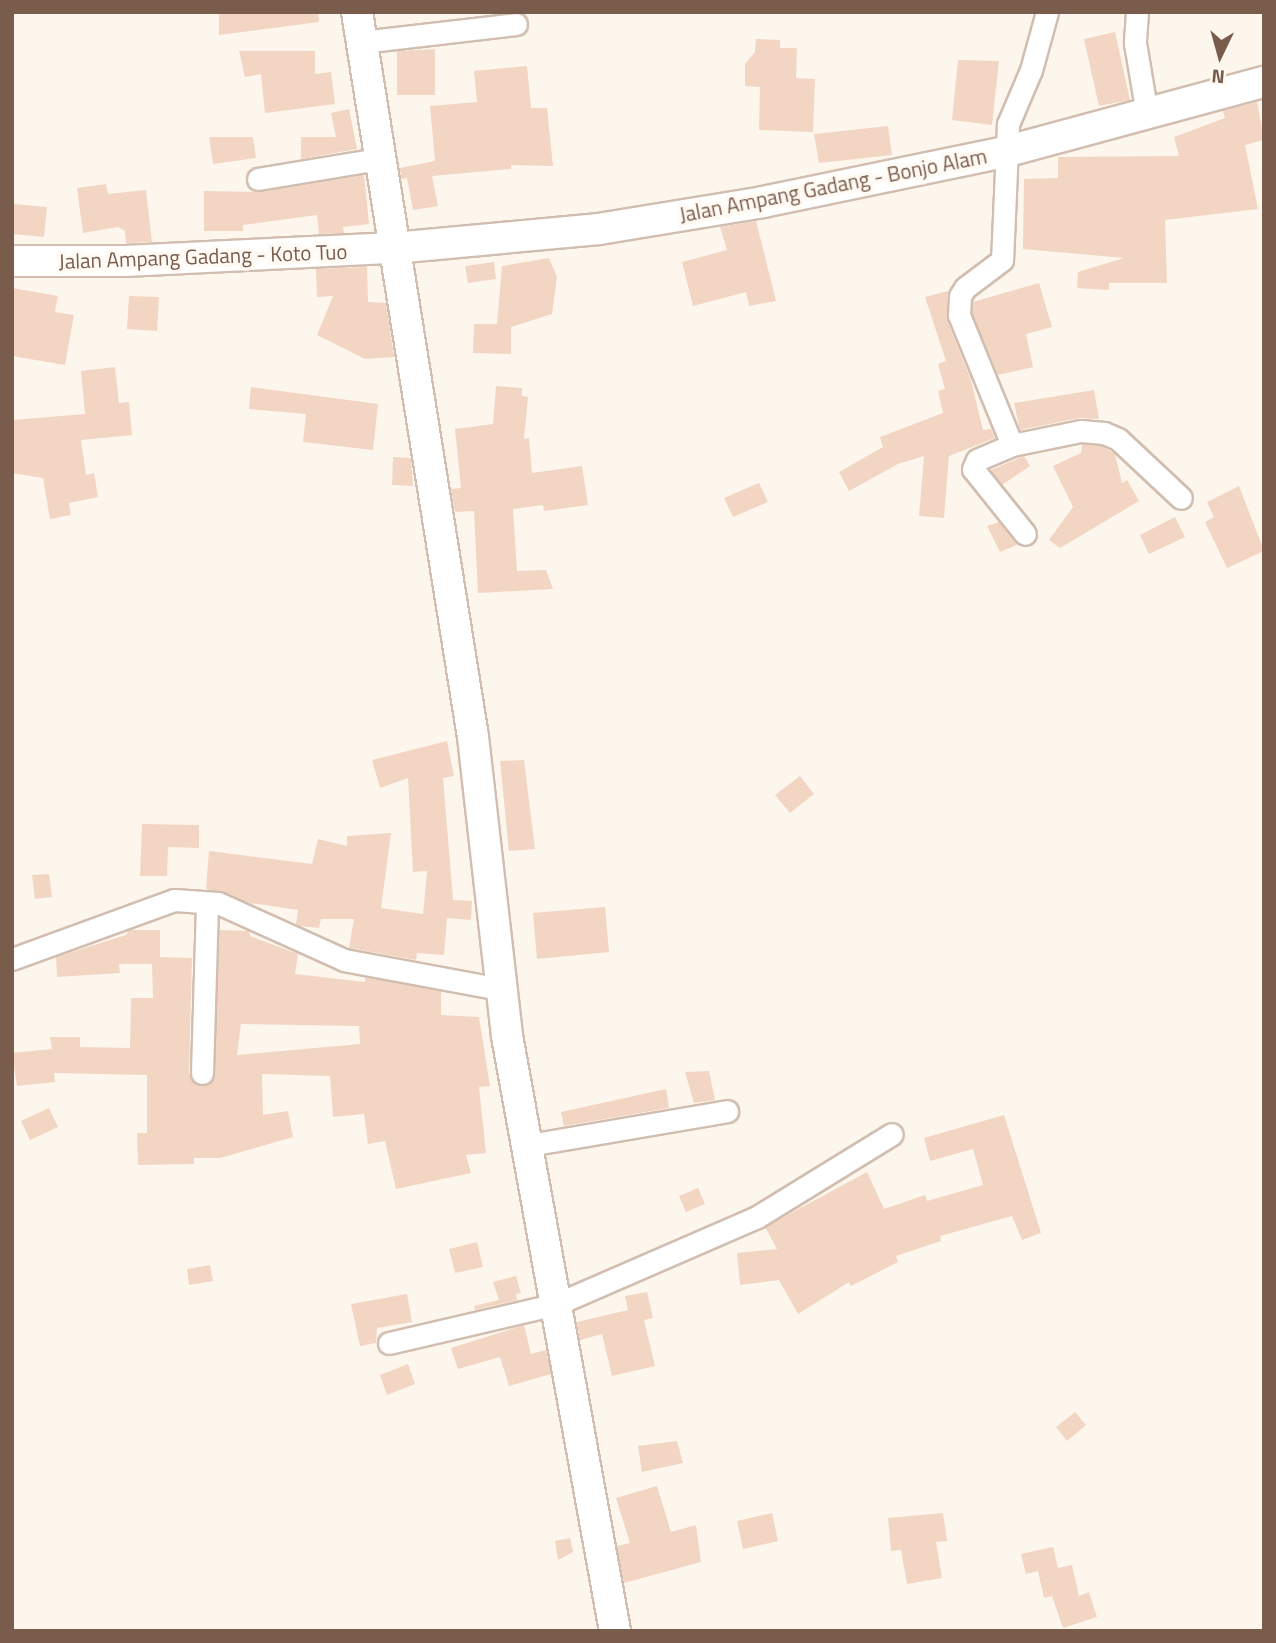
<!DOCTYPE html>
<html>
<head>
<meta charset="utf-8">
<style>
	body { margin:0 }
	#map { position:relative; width:1276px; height:1643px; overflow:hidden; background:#fdf6ec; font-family:"Titillium Web",sans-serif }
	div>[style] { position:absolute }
	.building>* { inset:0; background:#f3d5c3 }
	.roads { filter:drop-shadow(2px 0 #d1beb0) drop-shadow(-2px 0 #d1beb0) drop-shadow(0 2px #d1beb0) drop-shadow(0 -2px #d1beb0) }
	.street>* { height:21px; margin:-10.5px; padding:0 10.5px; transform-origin:10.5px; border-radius:10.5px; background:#fff }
	.secondary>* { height:30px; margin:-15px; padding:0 15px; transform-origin:15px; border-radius:15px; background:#fff }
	span { translate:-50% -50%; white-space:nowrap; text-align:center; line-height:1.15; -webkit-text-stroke:7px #fffaf3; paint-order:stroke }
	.street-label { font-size:21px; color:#7a5c4d }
	.frame { position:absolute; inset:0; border:14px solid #7a5c4d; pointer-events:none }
	.north { position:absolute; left:1185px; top:21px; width:70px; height:70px; -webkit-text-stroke:5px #fffaf3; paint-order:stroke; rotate:185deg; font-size:19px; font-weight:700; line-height:28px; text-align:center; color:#7a5c4d }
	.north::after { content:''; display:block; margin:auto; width:24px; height:32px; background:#7a5c4d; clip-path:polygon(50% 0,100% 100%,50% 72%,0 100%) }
</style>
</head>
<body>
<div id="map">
	<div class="building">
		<i style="clip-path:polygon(219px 12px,318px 12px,319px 22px,219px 35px)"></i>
		<i style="clip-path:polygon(1115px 32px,1130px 100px,1099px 106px,1084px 39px)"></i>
		<i style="clip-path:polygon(756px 39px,780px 40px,780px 48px,797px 48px,796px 78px,815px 79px,813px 132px,759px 130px,760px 87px,745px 86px,745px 64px,755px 52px)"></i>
		<i style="clip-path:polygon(435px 49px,435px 95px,397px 95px,397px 51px)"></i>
		<i style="clip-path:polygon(239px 51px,315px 51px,315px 74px,331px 72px,335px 104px,265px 113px,261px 74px,245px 77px)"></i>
		<i style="clip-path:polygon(958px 60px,999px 61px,992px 125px,952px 120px)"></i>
		<i style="clip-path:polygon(527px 66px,531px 108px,547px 108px,553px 166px,511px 165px,511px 169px,432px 176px,438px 206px,413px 210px,407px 178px,401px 179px,400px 168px,435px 161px,430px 106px,477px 102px,474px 71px)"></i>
		<i style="clip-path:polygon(1257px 102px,1264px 140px,1245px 145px,1258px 209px,1165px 220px,1167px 283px,1109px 283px,1109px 290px,1077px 288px,1078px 272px,1124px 258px,1023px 249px,1024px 179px,1058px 178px,1058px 157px,1179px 156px,1174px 137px,1225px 118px,1223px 111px)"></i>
		<i style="clip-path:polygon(349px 109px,357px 149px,301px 159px,301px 137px,336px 137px,331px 113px)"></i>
		<i style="clip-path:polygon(888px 126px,892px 155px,819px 163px,814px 134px)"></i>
		<i style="clip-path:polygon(209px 137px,253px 137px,256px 158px,213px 164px)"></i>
		<i style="clip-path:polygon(364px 175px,369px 224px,343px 227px,344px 233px,319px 234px,317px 215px,243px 225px,243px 231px,204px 231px,204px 191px,260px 192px)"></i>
		<i style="clip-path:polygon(106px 184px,108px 194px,146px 190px,152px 242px,126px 243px,125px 231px,118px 227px,83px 233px,77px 188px)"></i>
		<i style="clip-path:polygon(14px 204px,47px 207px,44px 237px,12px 234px)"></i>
		<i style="clip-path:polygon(756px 221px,776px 301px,749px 306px,746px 292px,693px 306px,682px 262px,727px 250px,720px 227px)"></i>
		<i style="clip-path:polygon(549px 258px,557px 277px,552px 314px,511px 327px,511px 354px,473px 353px,474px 324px,497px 324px,502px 266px)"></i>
		<i style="clip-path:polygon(494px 262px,496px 279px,468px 283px,465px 266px)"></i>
		<i style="clip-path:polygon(367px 267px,368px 302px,386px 303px,394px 357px,365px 359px,317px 335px,333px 296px,317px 297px,316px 269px)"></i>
		<i style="clip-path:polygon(1039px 283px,1052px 327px,1026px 334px,1033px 367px,998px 375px,972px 313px,973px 302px)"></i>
		<i style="clip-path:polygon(12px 288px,58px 296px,55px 312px,74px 315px,65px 365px,12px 356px)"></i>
		<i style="clip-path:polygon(948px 291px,947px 320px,971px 380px,983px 430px,991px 429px,995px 438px,949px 456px,944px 518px,919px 516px,924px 456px,898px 464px,849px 491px,839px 472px,883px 447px,880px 437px,943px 413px,938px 391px,945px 389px,938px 364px,946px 361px,925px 297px)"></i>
		<i style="clip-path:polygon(129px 296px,159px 297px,157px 331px,127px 329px)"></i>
		<i style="clip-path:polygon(115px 367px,119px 403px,129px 402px,132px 435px,81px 440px,86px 475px,94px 473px,98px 497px,69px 503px,71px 515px,50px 519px,43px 478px,12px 473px,12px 420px,85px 414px,81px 371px)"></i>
		<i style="clip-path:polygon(496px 386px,522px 388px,522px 396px,528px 397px,524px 439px,529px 438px,532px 473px,582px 466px,588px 505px,544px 511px,543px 505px,513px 509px,517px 571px,546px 570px,553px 589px,478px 593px,474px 511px,455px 512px,451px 489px,461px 488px,455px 429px,493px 424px)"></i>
		<i style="clip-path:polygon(251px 387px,378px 404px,373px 450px,303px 442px,306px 414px,249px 409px)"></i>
		<i style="clip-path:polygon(1094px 390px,1099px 419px,1079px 418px,1020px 430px,1014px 403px)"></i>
		<i style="clip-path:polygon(1082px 444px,1101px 446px,1115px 454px,1122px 483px,1127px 480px,1139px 501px,1060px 548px,1049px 540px,1073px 507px,1053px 466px,1081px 453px)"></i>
		<i style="clip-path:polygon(1024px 456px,1030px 466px,1002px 485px,991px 470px)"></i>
		<i style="clip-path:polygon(393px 457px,411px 458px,413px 486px,392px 485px)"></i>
		<i style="clip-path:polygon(759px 483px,768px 502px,733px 517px,724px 498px)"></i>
		<i style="clip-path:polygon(1239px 486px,1264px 551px,1227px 568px,1205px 522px,1214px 517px,1207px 502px)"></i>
		<i style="clip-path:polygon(1175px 517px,1185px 537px,1149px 554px,1140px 535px)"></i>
		<i style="clip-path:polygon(999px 522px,1017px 545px,1000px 552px,987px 526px)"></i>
		<i style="clip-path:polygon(447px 741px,454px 776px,443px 778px,453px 900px,472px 901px,471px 920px,447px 918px,444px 955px,417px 953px,416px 960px,349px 948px,354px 919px,321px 919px,319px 928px,300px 926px,296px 924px,298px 910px,250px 903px,206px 889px,209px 851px,312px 864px,318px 839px,347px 846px,347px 836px,391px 833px,381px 908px,423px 914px,427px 871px,413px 872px,408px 778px,380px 788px,372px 760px)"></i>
		<i style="clip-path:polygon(524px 760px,535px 849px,509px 851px,500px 761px)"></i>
		<i style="clip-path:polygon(800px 776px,814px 794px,790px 813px,775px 795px)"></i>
		<i style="clip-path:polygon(142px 824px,199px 825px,199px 848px,168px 847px,167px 876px,140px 876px)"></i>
		<i style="clip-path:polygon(49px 874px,52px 897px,35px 899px,32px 875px)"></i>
		<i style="clip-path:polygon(605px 907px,609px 952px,537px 959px,533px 913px)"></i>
		<i style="clip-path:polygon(evenodd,129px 930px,160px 930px,160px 957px,192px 958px,189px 1073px,201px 1086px,209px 1084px,215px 1073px,219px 930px,249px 931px,250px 936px,298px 954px,295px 974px,365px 982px,365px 977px,441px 991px,441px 1015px,479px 1017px,490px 1086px,479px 1087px,486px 1153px,466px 1155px,471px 1173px,396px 1189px,385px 1141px,368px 1144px,364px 1114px,333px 1117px,330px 1076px,262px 1074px,263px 1115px,288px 1111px,293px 1137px,220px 1158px,194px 1158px,194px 1164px,138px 1165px,137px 1133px,147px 1133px,147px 1075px,54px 1073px,55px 1082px,17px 1086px,12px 1053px,52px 1049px,50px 1037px,80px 1037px,80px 1047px,130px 1048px,131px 998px,153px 998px,152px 964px,119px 964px,120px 973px,57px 977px,56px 957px,126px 935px,129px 930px,241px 1024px,359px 1026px,360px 1044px,237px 1055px,241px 1024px)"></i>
		<i style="clip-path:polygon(709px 1071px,715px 1100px,694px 1103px,685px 1072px)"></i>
		<i style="clip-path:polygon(666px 1089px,669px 1108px,564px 1126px,561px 1112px)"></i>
		<i style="clip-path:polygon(49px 1108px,58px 1127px,30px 1140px,21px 1121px)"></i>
		<i style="clip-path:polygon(1004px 1115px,1041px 1233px,1022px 1240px,1012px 1216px,940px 1236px,941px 1241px,896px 1256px,898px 1262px,851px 1286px,849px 1282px,798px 1314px,779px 1280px,740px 1285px,737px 1253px,777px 1249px,765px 1227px,867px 1172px,884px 1209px,925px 1195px,927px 1201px,983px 1185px,973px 1149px,930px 1161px,924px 1138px)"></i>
		<i style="clip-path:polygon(698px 1188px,705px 1204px,686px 1212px,679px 1196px)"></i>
		<i style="clip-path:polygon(477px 1242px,483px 1267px,455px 1273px,449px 1249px)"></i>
		<i style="clip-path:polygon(210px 1265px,213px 1281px,189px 1285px,187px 1269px)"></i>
		<i style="clip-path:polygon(516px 1276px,521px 1293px,516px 1294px,517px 1300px,475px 1310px,474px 1306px,499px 1300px,493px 1282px)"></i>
		<i style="clip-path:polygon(647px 1292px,653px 1318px,644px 1320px,655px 1366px,612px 1376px,602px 1334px,580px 1340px,577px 1322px,628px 1310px,625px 1296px)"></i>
		<i style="clip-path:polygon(407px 1294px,412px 1322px,377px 1328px,376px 1343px,360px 1346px,351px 1304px)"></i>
		<i style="clip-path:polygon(524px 1325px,531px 1354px,546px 1350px,551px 1374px,509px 1386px,500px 1357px,458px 1369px,451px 1348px)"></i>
		<i style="clip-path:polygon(408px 1364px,415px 1384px,387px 1395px,380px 1375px)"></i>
		<i style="clip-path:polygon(1075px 1412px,1086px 1425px,1067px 1441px,1056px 1427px)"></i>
		<i style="clip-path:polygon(677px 1441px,683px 1463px,642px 1472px,638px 1446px)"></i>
		<i style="clip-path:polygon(657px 1486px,671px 1532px,696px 1525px,701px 1562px,624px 1583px,617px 1546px,630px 1543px,616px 1498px)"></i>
		<i style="clip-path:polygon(772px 1513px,778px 1541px,743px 1549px,737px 1521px)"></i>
		<i style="clip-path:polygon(943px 1513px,947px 1541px,936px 1542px,942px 1578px,907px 1584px,901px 1550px,891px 1551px,888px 1518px)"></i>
		<i style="clip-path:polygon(570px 1538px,573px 1552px,558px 1560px,555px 1541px)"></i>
		<i style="clip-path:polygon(1053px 1547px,1058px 1568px,1072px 1565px,1079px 1596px,1089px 1592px,1097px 1617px,1063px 1628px,1052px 1596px,1044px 1598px,1038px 1571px,1026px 1574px,1021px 1554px)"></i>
	</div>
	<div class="roads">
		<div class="street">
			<i style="left:1047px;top:12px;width:60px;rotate:105.4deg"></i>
			<i style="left:1031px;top:70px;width:59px;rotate:113.1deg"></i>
			<i style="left:1008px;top:124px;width:136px;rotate:92.5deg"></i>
			<i style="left:1002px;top:260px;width:46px;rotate:142.9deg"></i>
			<i style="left:965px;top:288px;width:9px;rotate:122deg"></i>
			<i style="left:960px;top:296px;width:19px;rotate:93deg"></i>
			<i style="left:959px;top:315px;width:140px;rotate:67.8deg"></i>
			<i style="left:1012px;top:445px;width:70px;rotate:-11.5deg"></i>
			<i style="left:1081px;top:431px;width:23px;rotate:5deg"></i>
			<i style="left:1104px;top:433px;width:15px;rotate:23deg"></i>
			<i style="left:1118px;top:439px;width:86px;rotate:43.1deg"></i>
			<i style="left:1137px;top:12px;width:31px;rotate:94deg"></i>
			<i style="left:1135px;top:43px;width:72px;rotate:80.4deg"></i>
			<i style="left:361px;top:42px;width:156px;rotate:-6.6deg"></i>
			<i style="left:258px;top:179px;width:123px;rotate:-9.4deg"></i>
			<i style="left:1012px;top:445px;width:38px;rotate:157deg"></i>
			<i style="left:977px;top:460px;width:10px;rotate:114deg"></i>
			<i style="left:973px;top:469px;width:83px;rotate:51.3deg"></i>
			<i style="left:12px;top:959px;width:172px;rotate:-20deg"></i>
			<i style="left:174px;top:900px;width:44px;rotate:3.9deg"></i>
			<i style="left:218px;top:903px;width:138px;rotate:24.3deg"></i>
			<i style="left:344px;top:960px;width:160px;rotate:10.5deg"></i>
			<i style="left:202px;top:1073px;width:170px;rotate:-88.3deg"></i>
			<i style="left:529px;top:1145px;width:201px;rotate:-9.7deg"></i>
			<i style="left:389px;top:1343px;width:172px;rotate:-13.1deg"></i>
			<i style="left:557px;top:1304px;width:218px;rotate:-23.5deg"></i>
			<i style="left:757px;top:1217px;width:158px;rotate:-31.6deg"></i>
		</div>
		<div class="secondary">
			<i style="left:357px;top:12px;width:734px;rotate:80.91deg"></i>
			<i style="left:473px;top:737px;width:301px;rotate:83.5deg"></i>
			<i style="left:507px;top:1036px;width:605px;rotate:79.71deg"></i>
			<i style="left:12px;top:261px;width:113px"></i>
			<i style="left:125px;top:261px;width:269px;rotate:-2.8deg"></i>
			<i style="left:394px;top:248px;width:206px;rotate:-5.3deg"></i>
			<i style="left:599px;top:229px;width:166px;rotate:-9.3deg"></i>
			<i style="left:763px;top:202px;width:246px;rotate:-11.7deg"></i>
			<i style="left:1004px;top:152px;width:269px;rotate:-15.1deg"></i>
		</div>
	</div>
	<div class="street-label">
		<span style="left:833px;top:185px;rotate:-11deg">Jalan Ampang Gadang - Bonjo Alam</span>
		<span style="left:203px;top:256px;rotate:-2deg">Jalan Ampang Gadang - Koto Tuo</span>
	</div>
	<div class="frame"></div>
	<div class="north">N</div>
</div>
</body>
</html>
